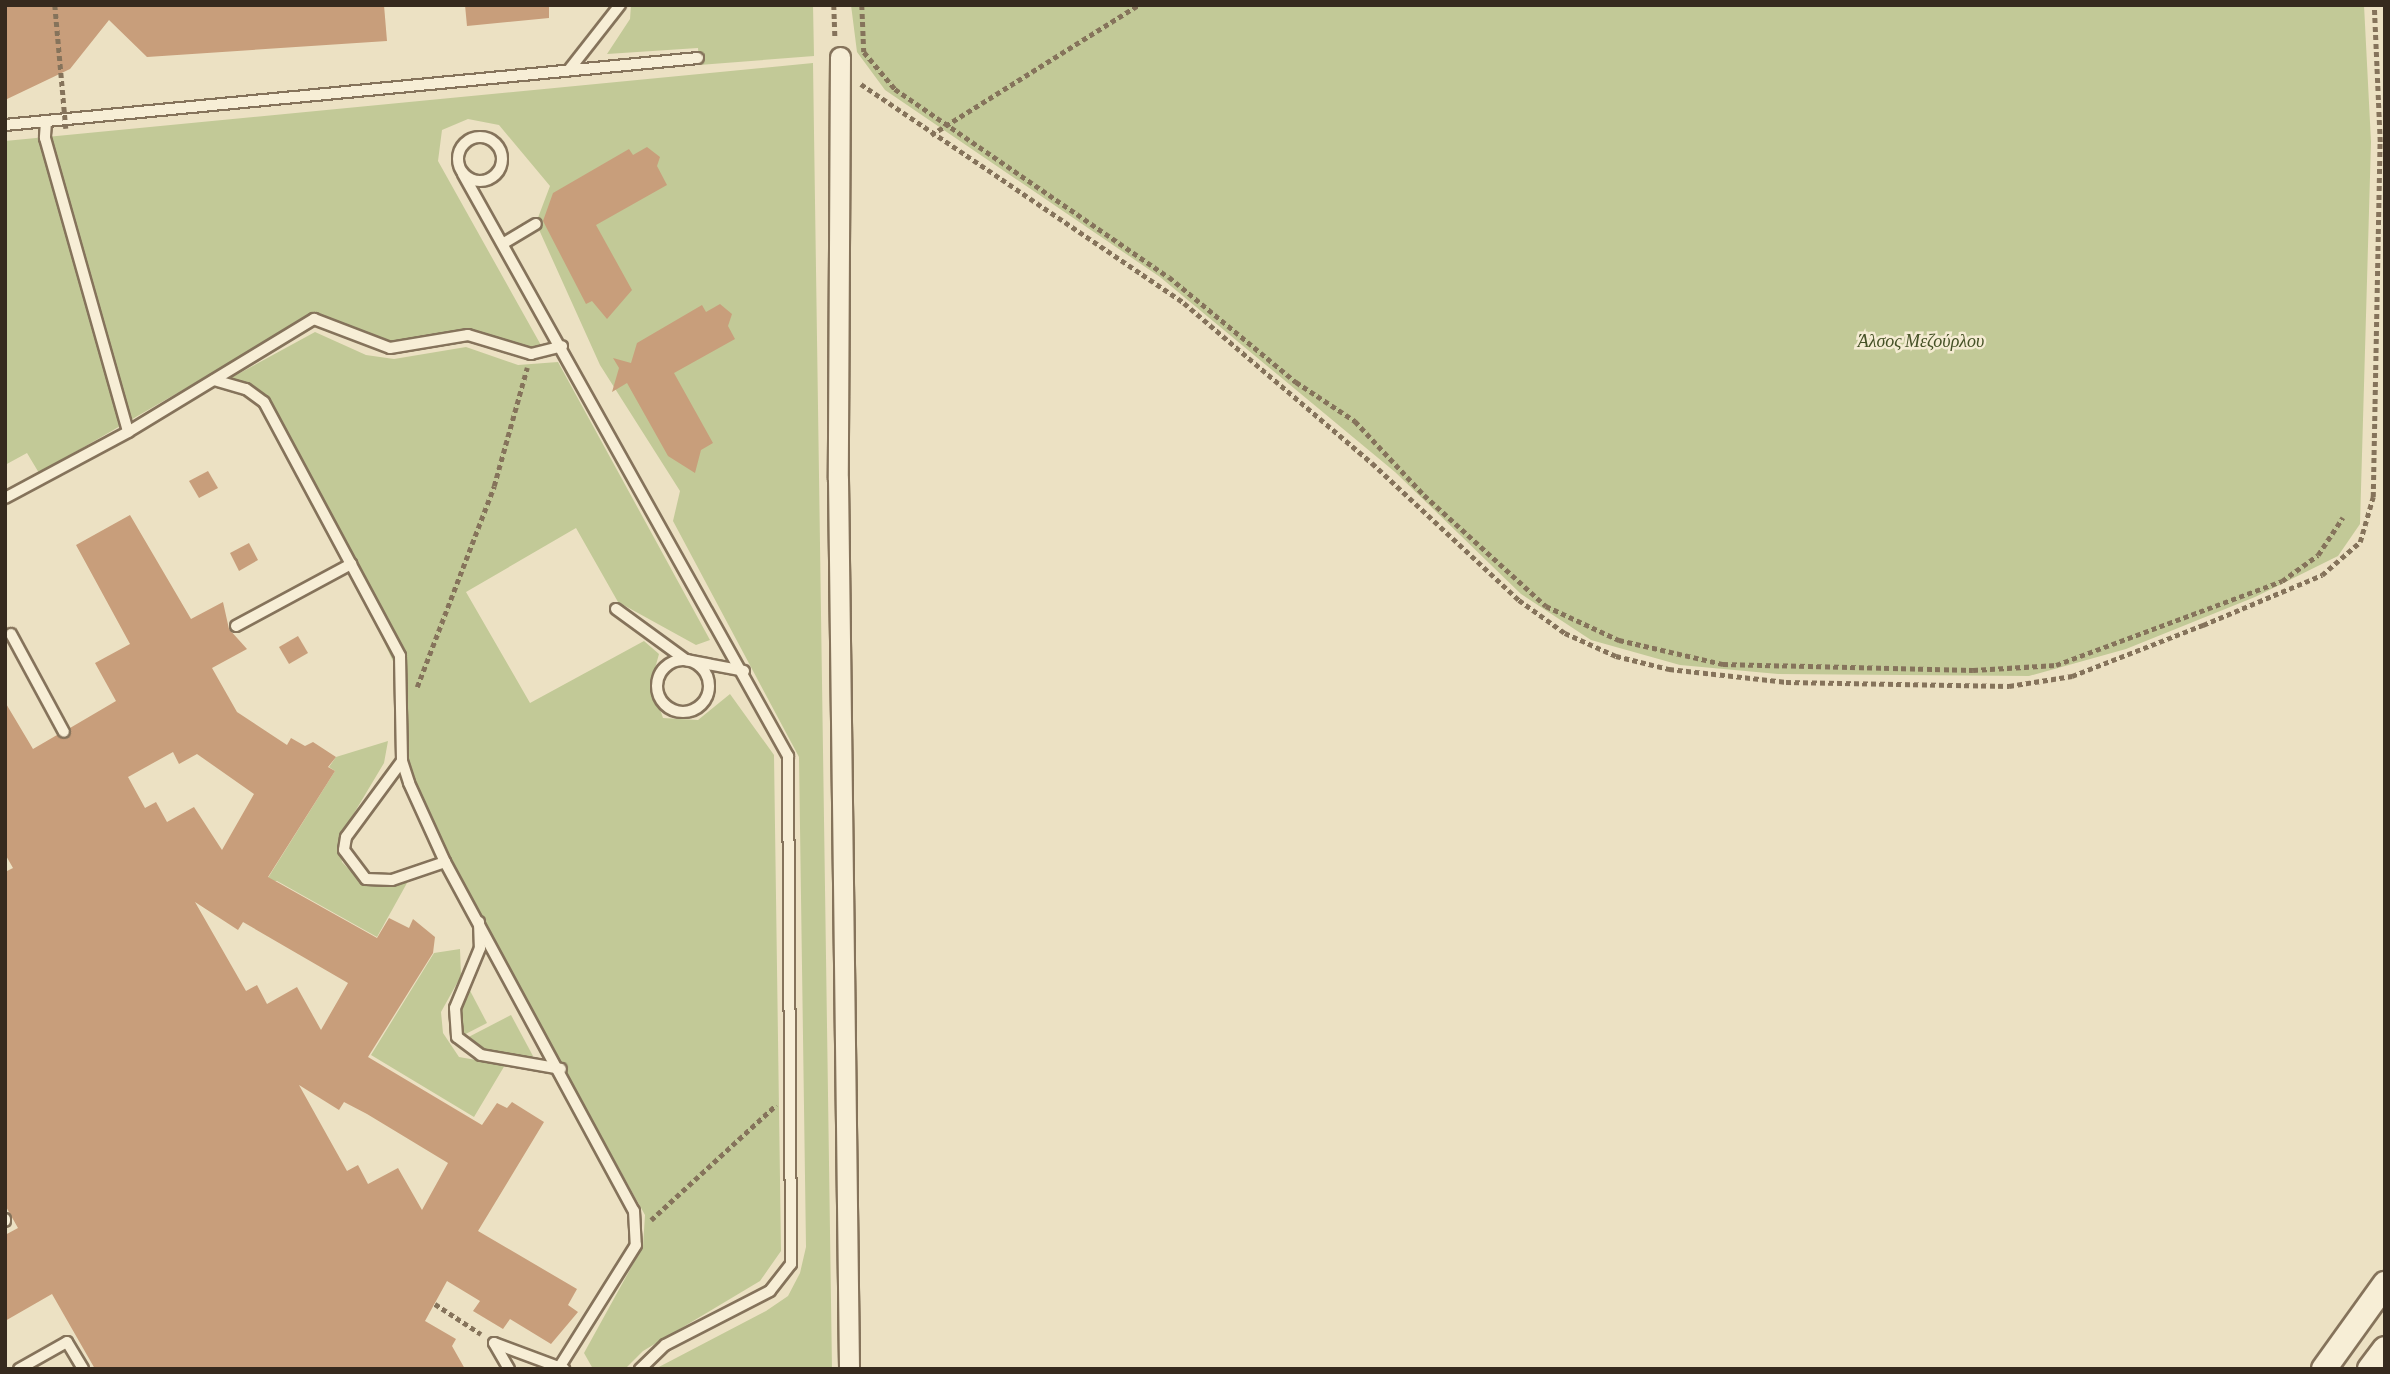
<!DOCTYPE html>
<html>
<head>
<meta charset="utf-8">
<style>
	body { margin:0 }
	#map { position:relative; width:2390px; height:1374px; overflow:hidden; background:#ece1c3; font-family:"Crimson Pro",serif }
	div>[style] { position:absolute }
	.green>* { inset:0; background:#c2c997 }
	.building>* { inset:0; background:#c89e7b }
	.path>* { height:4.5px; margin-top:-2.25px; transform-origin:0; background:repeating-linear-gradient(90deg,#85735b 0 5px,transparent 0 8.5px) }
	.roads { filter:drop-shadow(2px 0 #85735b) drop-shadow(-2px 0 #85735b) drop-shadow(0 2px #85735b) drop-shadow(0 -2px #85735b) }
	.service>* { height:10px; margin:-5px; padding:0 5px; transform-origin:5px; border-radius:5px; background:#f7eed6 }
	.service>.ring { margin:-5px; padding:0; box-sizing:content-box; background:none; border:10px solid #f7eed6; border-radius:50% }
	.minor>* { height:19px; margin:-9.5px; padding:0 9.5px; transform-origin:9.5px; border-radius:9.5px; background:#f7eed6 }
	.tertiary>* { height:24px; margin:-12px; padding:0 12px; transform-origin:12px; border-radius:12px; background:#f7eed6 }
	.path-bridge>* { height:4.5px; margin-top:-2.25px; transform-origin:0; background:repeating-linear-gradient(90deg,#85735b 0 5px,transparent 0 8.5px) }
	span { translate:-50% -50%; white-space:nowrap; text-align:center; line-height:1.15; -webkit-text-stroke:5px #f4ebd2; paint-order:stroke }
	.park-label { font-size:18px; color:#455126; font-style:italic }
	.frame { position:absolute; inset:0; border:7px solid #362a1e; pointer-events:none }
</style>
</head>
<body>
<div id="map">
	<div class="green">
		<i style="clip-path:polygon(631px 5px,813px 5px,814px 56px,699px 65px,698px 48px,607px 54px,630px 19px)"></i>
		<i style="clip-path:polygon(851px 5px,2364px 5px,2371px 142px,2360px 524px,2338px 556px,2255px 597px,2126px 649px,2029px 676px,1778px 674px,1680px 665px,1591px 640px,1521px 594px,1395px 472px,1160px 277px,885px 90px,857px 52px)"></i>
		<i style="clip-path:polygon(813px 63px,832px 1369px,655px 1369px,766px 1311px,788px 1296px,800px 1273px,806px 1247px,799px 757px,673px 521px,680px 491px,600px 365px,536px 223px,550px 186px,499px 125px,468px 119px,442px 130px,438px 161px,542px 347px,529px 351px,468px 337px,400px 346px,327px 323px,302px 321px,39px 473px,27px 453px,5px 465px,5px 141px)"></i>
		<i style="clip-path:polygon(315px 332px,366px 355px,394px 359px,466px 347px,518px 365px,558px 362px,710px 640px,696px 645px,618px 602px,576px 528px,466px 592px,530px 703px,644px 641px,659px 654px,651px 683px,663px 718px,698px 720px,730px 694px,774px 755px,781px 1251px,760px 1281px,643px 1351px,625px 1369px,593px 1369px,584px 1353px,643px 1246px,645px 1215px,404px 783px,398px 672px,298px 457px,268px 401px,227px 380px)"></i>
		<i style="clip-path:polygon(388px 741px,384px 763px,338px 840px,342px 862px,358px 879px,407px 883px,377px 937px,277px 881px,266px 881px,335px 771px,329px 767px,336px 757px)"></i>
		<i style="clip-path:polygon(460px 949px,461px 976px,441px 1012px,443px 1033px,459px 1057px,505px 1065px,474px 1117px,371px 1055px,434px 953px)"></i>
		<i style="clip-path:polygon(466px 983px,487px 1023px,454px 1040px,449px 1018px)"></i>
		<i style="clip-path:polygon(511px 1015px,533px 1056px,527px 1060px,457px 1043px)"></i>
	</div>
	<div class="building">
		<i style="clip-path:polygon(5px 5px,384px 5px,387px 41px,147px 57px,109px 20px,70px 69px,5px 100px)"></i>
		<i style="clip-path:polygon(465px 5px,549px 5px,549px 18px,467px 26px)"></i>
		<i style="clip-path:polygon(647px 147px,660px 157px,657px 166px,667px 185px,596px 225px,632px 290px,607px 319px,592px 301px,586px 304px,543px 221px,553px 193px,629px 149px,633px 155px)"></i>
		<i style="clip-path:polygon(720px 304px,732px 314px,728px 326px,735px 339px,674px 373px,713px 443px,701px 450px,695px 473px,668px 456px,627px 383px,612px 392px,619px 368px,613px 358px,631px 363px,637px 343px,702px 305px,706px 312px)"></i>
		<i style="clip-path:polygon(208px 471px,218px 488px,199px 498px,189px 481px)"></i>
		<i style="clip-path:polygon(evenodd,130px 515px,191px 619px,223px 602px,229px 629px,247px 649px,212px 668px,237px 712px,287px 745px,291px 738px,305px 746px,313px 742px,336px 757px,328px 767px,335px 771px,268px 877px,377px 938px,389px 918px,409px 928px,413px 919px,435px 937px,433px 953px,368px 1057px,482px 1125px,497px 1103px,507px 1108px,512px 1102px,544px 1122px,478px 1231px,577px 1289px,568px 1305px,578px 1312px,551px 1344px,510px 1319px,503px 1329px,473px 1311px,480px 1301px,447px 1281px,425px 1321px,456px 1339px,452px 1346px,465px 1369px,95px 1369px,52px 1294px,5px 1321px,5px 1235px,18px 1228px,5px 1205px,5px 872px,13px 868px,5px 854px,5px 702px,33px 749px,57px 735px,68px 738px,70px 728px,116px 701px,95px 663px,130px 644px,76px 545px,130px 515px,173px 752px,179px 764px,197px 754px,254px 794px,222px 850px,194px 807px,167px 822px,156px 802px,145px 808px,128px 777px,173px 752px,130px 515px,195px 902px,238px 930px,243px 922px,348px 983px,321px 1030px,297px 987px,267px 1004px,257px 985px,246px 991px,195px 902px,130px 515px,299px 1085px,339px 1110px,344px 1102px,367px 1114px,448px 1163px,422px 1210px,398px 1168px,368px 1184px,358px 1165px,347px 1171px,299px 1085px)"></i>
		<i style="clip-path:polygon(249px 543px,258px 560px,239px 571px,230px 553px)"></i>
		<i style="clip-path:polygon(298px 636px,308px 653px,289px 664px,279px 647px)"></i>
	</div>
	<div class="path">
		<i style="left:834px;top:5px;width:33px;rotate:88deg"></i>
		<i style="left:862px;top:5px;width:47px;rotate:87.6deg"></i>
		<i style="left:864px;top:52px;width:48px;rotate:50deg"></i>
		<i style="left:895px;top:89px;width:332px;rotate:34.5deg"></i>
		<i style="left:1169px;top:277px;width:165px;rotate:39.6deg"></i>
		<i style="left:1296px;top:382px;width:71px;rotate:33.5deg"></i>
		<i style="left:1355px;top:421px;width:101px;rotate:47deg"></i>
		<i style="left:1424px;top:495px;width:165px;rotate:42.3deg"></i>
		<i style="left:1546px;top:606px;width:81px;rotate:25deg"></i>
		<i style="left:1619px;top:640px;width:107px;rotate:13deg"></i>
		<i style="left:1723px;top:664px;width:250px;rotate:1.4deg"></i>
		<i style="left:1973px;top:670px;width:83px;rotate:-3.4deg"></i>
		<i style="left:2056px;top:665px;width:241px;rotate:-20.4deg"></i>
		<i style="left:2282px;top:581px;width:44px;rotate:-35.8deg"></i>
		<i style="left:2318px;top:555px;width:45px;rotate:-56.7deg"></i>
		<i style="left:861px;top:84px;width:390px;rotate:34.1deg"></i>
		<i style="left:1184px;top:303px;width:247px;rotate:40.4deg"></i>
		<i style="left:1372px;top:463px;width:201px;rotate:43deg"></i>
		<i style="left:1519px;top:600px;width:57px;rotate:35.7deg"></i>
		<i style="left:1565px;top:633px;width:56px;rotate:24.3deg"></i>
		<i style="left:1616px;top:656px;width:55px;rotate:13.8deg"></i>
		<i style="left:1669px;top:669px;width:118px;rotate:6.3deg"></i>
		<i style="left:1786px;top:682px;width:223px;rotate:1deg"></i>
		<i style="left:2009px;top:686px;width:64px;rotate:-9deg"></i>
		<i style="left:2072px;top:676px;width:141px;rotate:-21.3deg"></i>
		<i style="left:2203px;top:625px;width:129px;rotate:-22.8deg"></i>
		<i style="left:2322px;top:575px;width:50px;rotate:-41deg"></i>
		<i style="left:2360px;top:542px;width:47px;rotate:-73.9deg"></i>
		<i style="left:2373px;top:497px;width:355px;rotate:-88.9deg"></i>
		<i style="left:2380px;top:142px;width:137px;rotate:-92.5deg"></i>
		<i style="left:931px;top:135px;width:244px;rotate:-32.1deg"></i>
		<i style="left:417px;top:687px;width:215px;rotate:-69deg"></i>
		<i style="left:494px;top:486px;width:123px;rotate:-74.4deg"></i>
		<i style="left:651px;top:1220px;width:170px;rotate:-42.6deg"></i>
		<i style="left:435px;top:1304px;width:55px;rotate:33.1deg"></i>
	</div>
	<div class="roads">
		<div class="service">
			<i style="left:569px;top:70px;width:83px;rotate:-51.9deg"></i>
			<i style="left:46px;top:122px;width:16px;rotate:94deg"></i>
			<i style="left:45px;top:138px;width:305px;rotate:74.2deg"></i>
			<i style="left:5px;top:125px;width:696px;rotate:-5.52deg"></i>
			<i class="ring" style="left:458px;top:137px;width:34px;height:34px"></i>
			<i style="left:463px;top:174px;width:667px;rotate:60.82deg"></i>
			<i style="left:788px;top:756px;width:508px;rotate:89.66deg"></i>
			<i style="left:791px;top:1264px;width:34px;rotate:128deg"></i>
			<i style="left:770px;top:1291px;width:118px;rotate:152.8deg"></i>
			<i style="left:665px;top:1345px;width:35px;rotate:136deg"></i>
			<i style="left:504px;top:243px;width:37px;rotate:-31deg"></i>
			<i style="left:214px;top:380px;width:33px;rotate:16deg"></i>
			<i style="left:246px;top:389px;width:22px;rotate:36deg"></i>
			<i style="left:264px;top:402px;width:288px;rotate:61.8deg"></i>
			<i style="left:400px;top:656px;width:105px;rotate:88.9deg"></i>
			<i style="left:402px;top:761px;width:23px;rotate:72deg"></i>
			<i style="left:409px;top:783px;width:87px;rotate:65.5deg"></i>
			<i style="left:445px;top:862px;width:397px;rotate:61.6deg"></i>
			<i style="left:634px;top:1211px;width:34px;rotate:87deg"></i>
			<i style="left:636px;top:1245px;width:143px;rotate:122.1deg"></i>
			<i style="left:5px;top:498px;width:140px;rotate:-28.2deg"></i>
			<i style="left:128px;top:432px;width:218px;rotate:-31.3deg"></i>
			<i style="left:314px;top:319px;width:81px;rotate:20.9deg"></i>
			<i style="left:390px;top:348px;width:79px;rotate:-9.5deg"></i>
			<i style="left:468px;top:335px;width:66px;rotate:16.8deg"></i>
			<i style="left:531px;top:354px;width:32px;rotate:-14deg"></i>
			<i style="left:616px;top:609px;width:87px;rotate:36.1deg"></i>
			<i style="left:686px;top:660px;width:59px;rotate:10.7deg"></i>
			<i style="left:236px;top:626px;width:131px;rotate:-28.3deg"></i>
			<i style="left:11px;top:634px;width:111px;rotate:61.6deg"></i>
			<i class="ring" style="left:657px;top:660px;width:42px;height:42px"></i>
			<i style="left:402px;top:761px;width:94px;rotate:126.4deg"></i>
			<i style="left:346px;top:837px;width:13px;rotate:99deg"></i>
			<i style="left:344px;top:850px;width:36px;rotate:53deg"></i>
			<i style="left:366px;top:879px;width:26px;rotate:2deg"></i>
			<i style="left:392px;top:880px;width:56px;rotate:-18.8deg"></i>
			<i style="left:479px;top:922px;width:26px;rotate:88deg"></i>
			<i style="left:480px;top:948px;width:65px;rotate:112.6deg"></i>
			<i style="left:455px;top:1008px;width:29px;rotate:86deg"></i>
			<i style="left:457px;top:1037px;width:30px;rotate:37deg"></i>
			<i style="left:481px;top:1055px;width:81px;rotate:9.9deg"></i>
			<i style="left:5px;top:1219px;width:2px;rotate:90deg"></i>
			<i style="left:19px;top:1369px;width:55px;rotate:-29.4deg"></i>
			<i style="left:67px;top:1342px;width:31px;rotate:59deg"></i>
			<i style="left:509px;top:1369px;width:30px;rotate:-120deg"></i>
			<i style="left:494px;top:1343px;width:75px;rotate:20.4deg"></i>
		</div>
		<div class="minor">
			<i style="left:840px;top:57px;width:422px;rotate:90.3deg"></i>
			<i style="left:838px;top:479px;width:890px;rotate:89.29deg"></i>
		</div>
		<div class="tertiary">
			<i style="left:2324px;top:1369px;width:105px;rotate:-54.3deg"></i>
			<i style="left:2370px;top:1369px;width:25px;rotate:-53deg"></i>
		</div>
	</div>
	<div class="path-bridge">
		<i style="left:55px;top:5px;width:124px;rotate:84.9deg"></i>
	</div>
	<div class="park-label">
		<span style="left:1921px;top:341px">Άλσος Μεζούρλου</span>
	</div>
	<div class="frame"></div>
</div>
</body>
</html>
